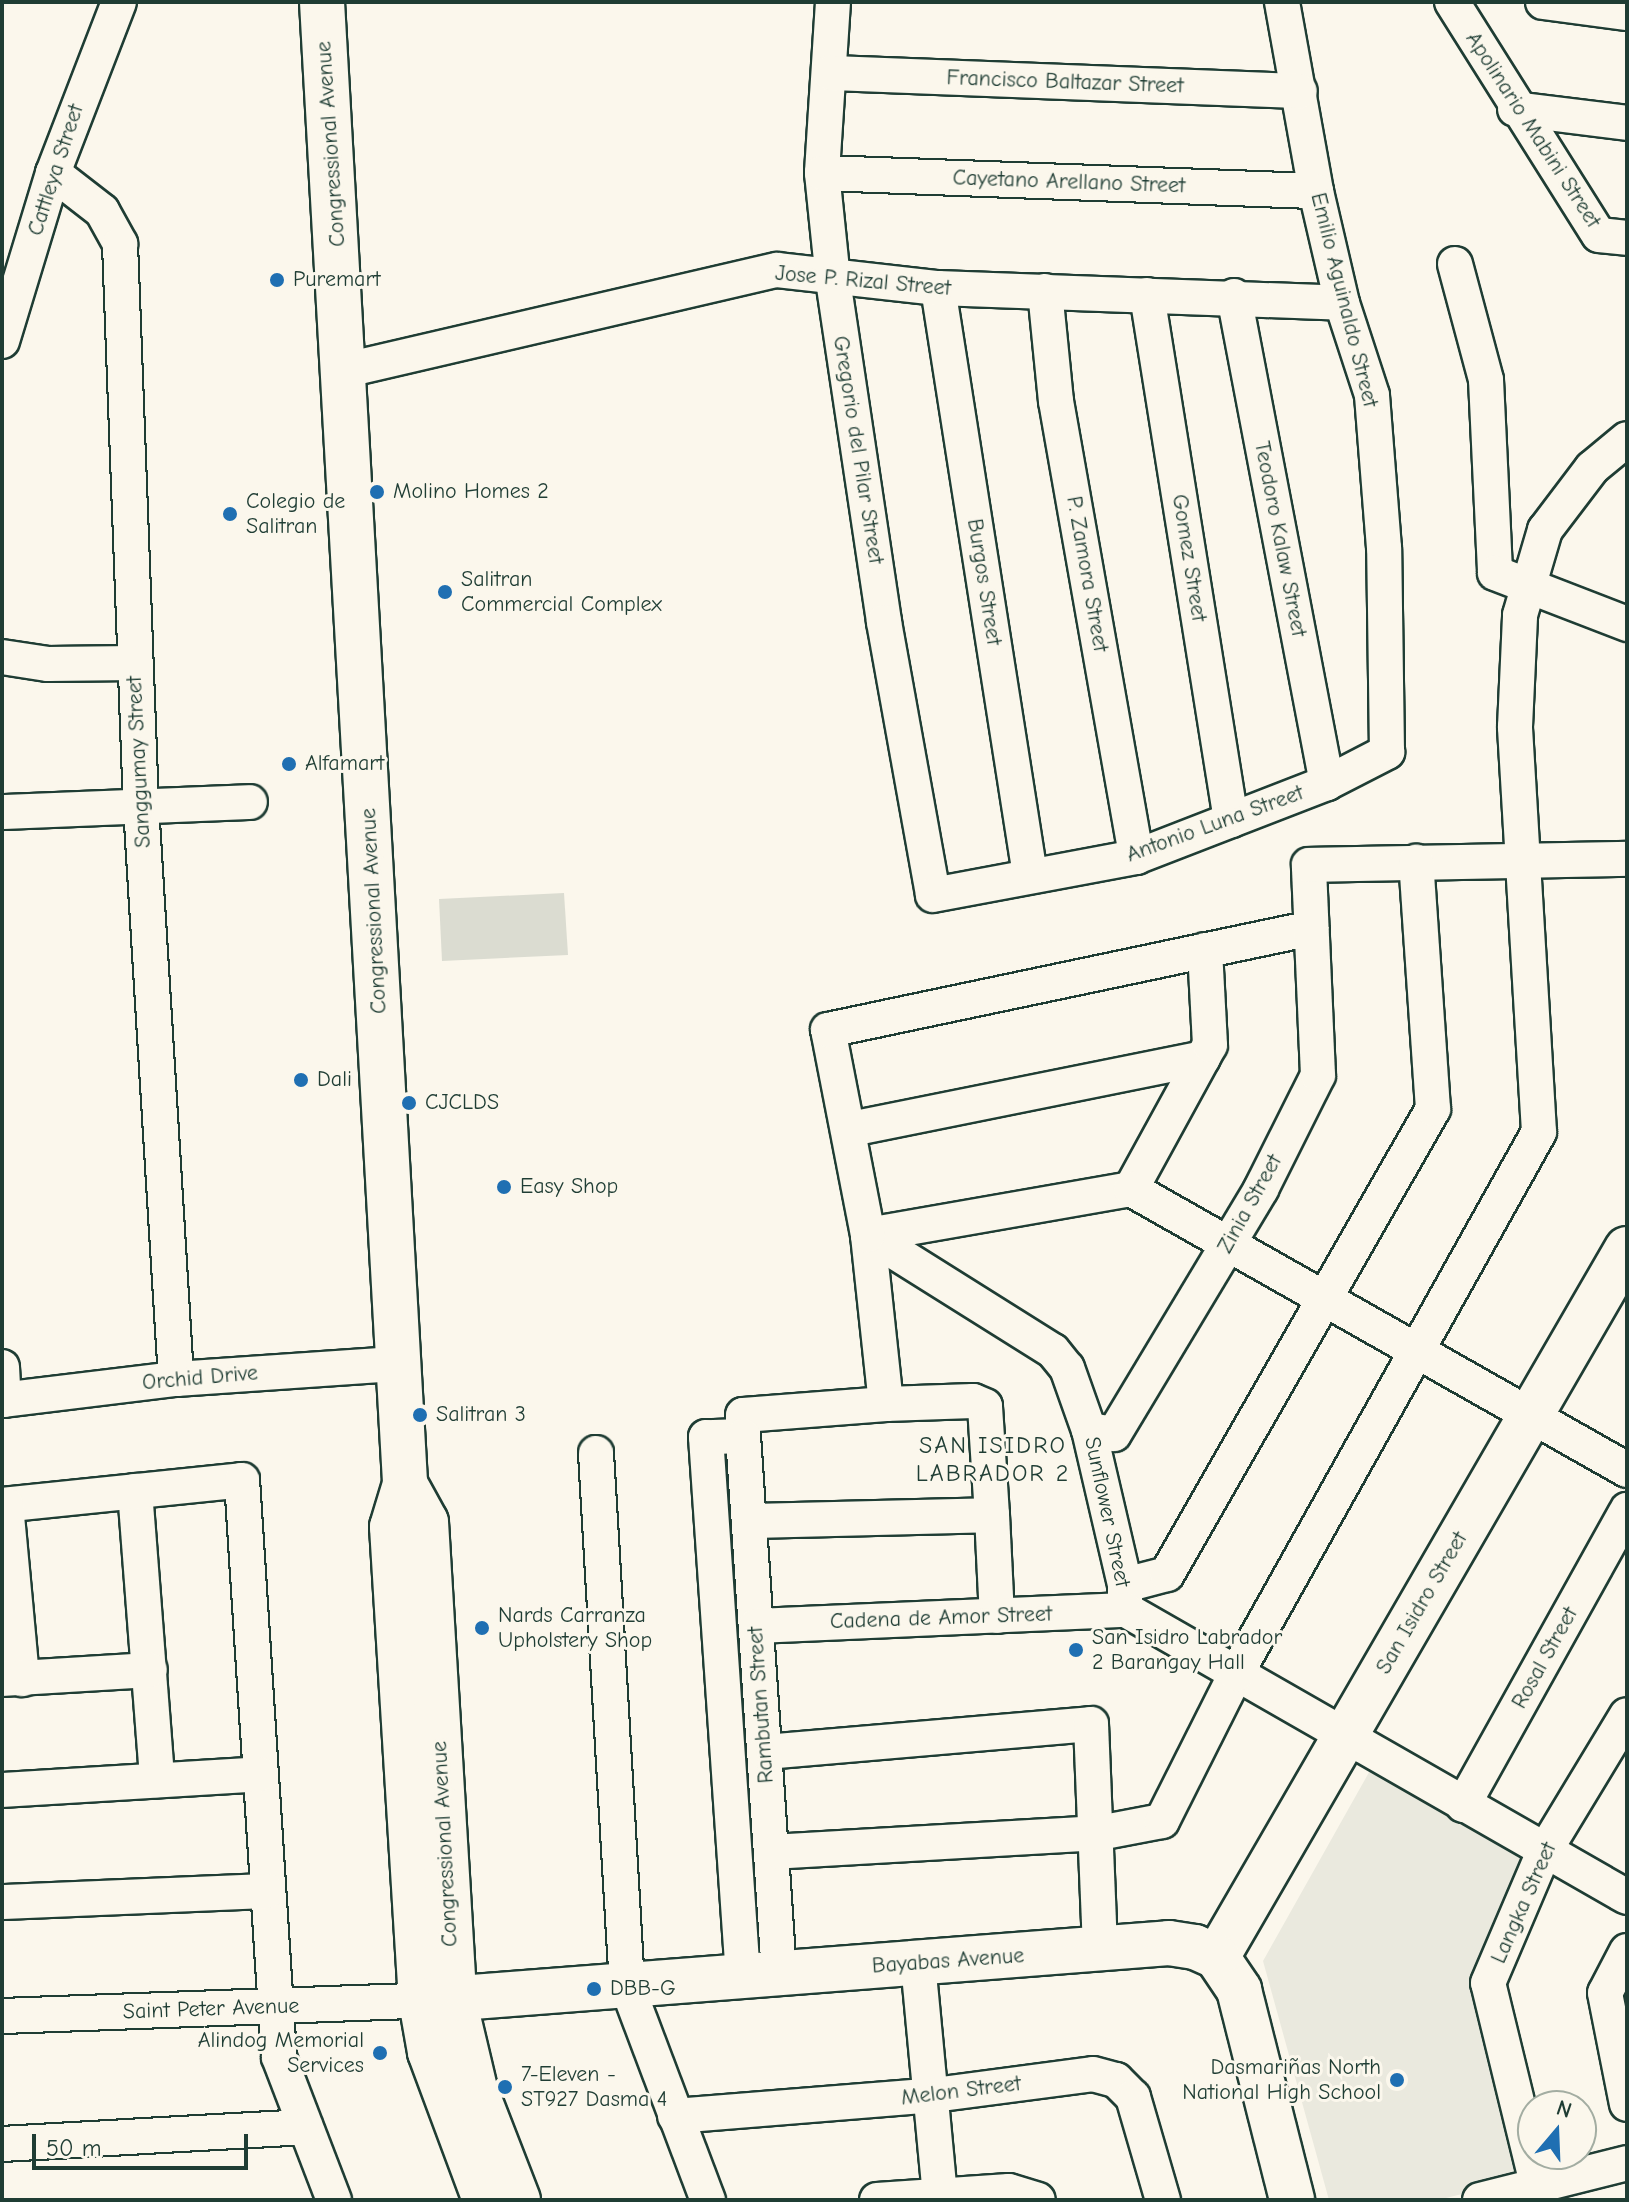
<!DOCTYPE html>
<html>
<head>
<meta charset="utf-8">
<style>
	body { margin:0 }
	#map { position:relative; width:1629px; height:2202px; overflow:hidden; background:#fbf7ec; font-family:"Comic Neue",sans-serif }
	div>[style] { position:absolute }
	.built>* { inset:0; background:#eae9de }
	.green>* { inset:0; background:#dbdcd1 }
	.roads { filter:drop-shadow(2px 0 #1f3d34) drop-shadow(-2px 0 #1f3d34) drop-shadow(0 2px #1f3d34) drop-shadow(0 -2px #1f3d34) }
	.street>* { height:34px; margin:-17px; padding:0 17px; transform-origin:17px; border-radius:17px; background:#fbf7ec }
	.secondary>* { height:44px; margin:-22px; padding:0 22px; transform-origin:22px; border-radius:22px; background:#fbf7ec }
	.dots>* { width:22px; height:22px; translate:-50% -50%; box-sizing:border-box; border:4px solid #fbf7ec; border-radius:50% }
	span { translate:-50% -50%; white-space:nowrap; text-align:center; line-height:1.15; -webkit-text-stroke:6px #fbf7ec; paint-order:stroke }
	.street-label { font-size:22px; color:#1f3d34 }
	.poi-label { font-size:22px; color:#1f3d34 }
	.left { translate:0 -50%; text-align:left }
	.right { translate:-100% -50%; text-align:right }
	.neighbourhood-label { font-size:24px; color:#1f3d34; letter-spacing:2px }
	.frame { position:absolute; inset:0; border:4px solid #1f3d34; pointer-events:none }
	.north { position:absolute; left:1517px; top:2090px; width:80px; height:80px; box-sizing:border-box; background:#fbf7ec; border:2px solid #a3ada2; border-radius:50%; rotate:19deg; font-size:22px; font-weight:700; line-height:32px; text-align:center; color:#1f3d34 }
	.north::after { content:''; display:block; margin:auto; width:28px; height:36px; background:#1f6fb2; clip-path:polygon(50% 0,100% 100%,50% 72%,0 100%) }
	.scale { position:absolute; left:32px; top:2134px; width:216px; height:36px; box-sizing:border-box; border:4px solid #1f3d34; border-top:0; padding-left:10px; font-size:24px; line-height:28px; white-space:nowrap; color:#1f3d34; -webkit-text-stroke:6px #fbf7ec; paint-order:stroke }
</style>
</head>
<body>
<div id="map">
	<div class="built">
		<i style="clip-path:polygon(1372px 1767px,1530px 1864px,1469px 1983px,1526px 2178px,1438px 2200px,1329px 2200px,1263px 1961px)"></i>
	</div>
	<div class="green">
		<i style="clip-path:polygon(564px 893px,568px 955px,442px 961px,439px 899px)"></i>
	</div>
	<div class="roads">
		<div class="street">
			<i style="left:833px;top:2px;width:171px;rotate:93.7deg"></i>
			<i style="left:822px;top:173px;width:108px;rotate:84.1deg"></i>
			<i style="left:833px;top:280px;width:346px;rotate:81.5deg"></i>
			<i style="left:884px;top:622px;width:277px;rotate:79.8deg"></i>
			<i style="left:933px;top:895px;width:207px;rotate:-10.6deg"></i>
			<i style="left:1136px;top:857px;width:205px;rotate:-21.2deg"></i>
			<i style="left:1327px;top:783px;width:68px;rotate:-27.3deg"></i>
			<i style="left:1387px;top:752px;width:204px;rotate:-90.8deg"></i>
			<i style="left:1384px;top:548px;width:153px;rotate:-94.5deg"></i>
			<i style="left:1372px;top:395px;width:97px;rotate:-108.1deg"></i>
			<i style="left:1342px;top:303px;width:115px;rotate:-103.1deg"></i>
			<i style="left:1316px;top:191px;width:192px;rotate:-100.2deg"></i>
			<i style="left:1452px;top:2px;width:275px;rotate:57.8deg"></i>
			<i style="left:1599px;top:235px;width:28px;rotate:6deg"></i>
			<i style="left:1543px;top:2px;width:85px;rotate:7.5deg"></i>
			<i style="left:830px;top:73px;width:470px;rotate:2.2deg"></i>
			<i style="left:1515px;top:109px;width:113px;rotate:7.1deg"></i>
			<i style="left:53px;top:173px;width:62px;rotate:37.8deg"></i>
			<i style="left:102px;top:211px;width:38px;rotate:61deg"></i>
			<i style="left:120px;top:244px;width:562px;rotate:87.86deg"></i>
			<i style="left:141px;top:806px;width:574px;rotate:86.5deg"></i>
			<i style="left:822px;top:173px;width:494px;rotate:2.1deg"></i>
			<i style="left:1455px;top:264px;width:120px;rotate:75deg"></i>
			<i style="left:1486px;top:380px;width:193px;rotate:87.3deg"></i>
			<i style="left:1495px;top:573px;width:142px;rotate:21.1deg"></i>
			<i style="left:938px;top:288px;width:594px;rotate:81.09deg"></i>
			<i style="left:1045px;top:291px;width:111px;rotate:84.3deg"></i>
			<i style="left:1056px;top:401px;width:463px;rotate:80deg"></i>
			<i style="left:1147px;top:295px;width:532px;rotate:80.91deg"></i>
			<i style="left:1234px;top:296px;width:496px;rotate:79.2deg"></i>
			<i style="left:2px;top:341px;width:176px;rotate:-73.1deg"></i>
			<i style="left:53px;top:173px;width:183px;rotate:-68.9deg"></i>
			<i style="left:346px;top:370px;width:442px;rotate:-13.1deg"></i>
			<i style="left:777px;top:270px;width:162px;rotate:6.4deg"></i>
			<i style="left:938px;top:288px;width:404px;rotate:2.1deg"></i>
			<i style="left:2px;top:657px;width:47px;rotate:8.7deg"></i>
			<i style="left:48px;top:664px;width:86px;rotate:-0.7deg"></i>
			<i style="left:2px;top:812px;width:248px;rotate:-2.3deg"></i>
			<i style="left:851px;top:1129px;width:359px;rotate:-11.4deg"></i>
			<i style="left:1131px;top:1189px;width:164px;rotate:-61.3deg"></i>
			<i style="left:1210px;top:1045px;width:95px;rotate:-93deg"></i>
			<i style="left:868px;top:1235px;width:267px;rotate:-9.9deg"></i>
			<i style="left:1131px;top:1189px;width:570px;rotate:29.53deg"></i>
			<i style="left:868px;top:1235px;width:218px;rotate:32.1deg"></i>
			<i style="left:1053px;top:1351px;width:22px;rotate:51deg"></i>
			<i style="left:1067px;top:1368px;width:66px;rotate:70.5deg"></i>
			<i style="left:1089px;top:1430px;width:159px;rotate:76.9deg"></i>
			<i style="left:1125px;top:1585px;width:21px;rotate:90deg"></i>
			<i style="left:2px;top:1367px;width:33px;rotate:87deg"></i>
			<i style="left:2px;top:1400px;width:175px;rotate:-6.9deg"></i>
			<i style="left:176px;top:1379px;width:223px;rotate:-3.9deg"></i>
			<i style="left:886px;top:1404px;width:170px;rotate:-96.1deg"></i>
			<i style="left:868px;top:1235px;width:209px;rotate:-101deg"></i>
			<i style="left:828px;top:1030px;width:494px;rotate:-11.9deg"></i>
			<i style="left:1089px;top:1430px;width:25px;rotate:9deg"></i>
			<i style="left:1114px;top:1434px;width:286px;rotate:-59deg"></i>
			<i style="left:1261px;top:1189px;width:127px;rotate:-63.4deg"></i>
			<i style="left:1318px;top:1075px;width:210px;rotate:-92.5deg"></i>
			<i style="left:1309px;top:865px;width:318px;rotate:-1.1deg"></i>
			<i style="left:743px;top:1436px;width:37px;rotate:178deg"></i>
			<i style="left:706px;top:1437px;width:541px;rotate:86.08deg"></i>
			<i style="left:596px;top:1453px;width:534px;rotate:86.67deg"></i>
			<i style="left:627px;top:1986px;width:229px;rotate:69.3deg"></i>
			<i style="left:135px;top:1491px;width:290px;rotate:85.6deg"></i>
			<i style="left:2px;top:1505px;width:241px;rotate:-5.9deg"></i>
			<i style="left:242px;top:1480px;width:578px;rotate:86.33deg"></i>
			<i style="left:279px;top:2057px;width:153px;rotate:69deg"></i>
			<i style="left:6px;top:1505px;width:175px;rotate:84.7deg"></i>
			<i style="left:992px;top:1515px;width:101px;rotate:87.2deg"></i>
			<i style="left:749px;top:1521px;width:243px;rotate:-1.4deg"></i>
			<i style="left:992px;top:1515px;width:109px;rotate:-93.7deg"></i>
			<i style="left:985px;top:1406px;width:13px;rotate:-157deg"></i>
			<i style="left:973px;top:1401px;width:87px;rotate:178deg"></i>
			<i style="left:886px;top:1404px;width:143px;rotate:175.6deg"></i>
			<i style="left:743px;top:1415px;width:21px;rotate:90deg"></i>
			<i style="left:743px;top:1436px;width:539px;rotate:86.17deg"></i>
			<i style="left:1125px;top:1585px;width:43px;rotate:-14.7deg"></i>
			<i style="left:1167px;top:1574px;width:536px;rotate:-60.23deg"></i>
			<i style="left:1433px;top:1109px;width:248px;rotate:-93.9deg"></i>
			<i style="left:1126px;top:1610px;width:577px;rotate:29.81deg"></i>
			<i style="left:756px;top:1626px;width:370px;rotate:-2.5deg"></i>
			<i style="left:2px;top:1679px;width:148px;rotate:-3.5deg"></i>
			<i style="left:765px;top:1752px;width:327px;rotate:-4.9deg"></i>
			<i style="left:1091px;top:1724px;width:225px;rotate:87.7deg"></i>
			<i style="left:2px;top:1790px;width:258px;rotate:-3.5deg"></i>
			<i style="left:1463px;top:1805px;width:338px;rotate:-60.9deg"></i>
			<i style="left:771px;top:1852px;width:329px;rotate:-3.3deg"></i>
			<i style="left:1099px;top:1833px;width:64px;rotate:-10.8deg"></i>
			<i style="left:1162px;top:1821px;width:165px;rotate:-63.3deg"></i>
			<i style="left:1236px;top:1674px;width:621px;rotate:-60.79deg"></i>
			<i style="left:1539px;top:1132px;width:406px;rotate:-93.4deg"></i>
			<i style="left:1515px;top:727px;width:112px;rotate:-87.4deg"></i>
			<i style="left:1520px;top:615px;width:89px;rotate:-73.6deg"></i>
			<i style="left:1545px;top:530px;width:78px;rotate:-52.8deg"></i>
			<i style="left:1592px;top:468px;width:45px;rotate:-39.6deg"></i>
			<i style="left:2px;top:1902px;width:265px;rotate:-2.4deg"></i>
			<i style="left:1627px;top:1951px;width:47px;rotate:117.6deg"></i>
			<i style="left:1605px;top:1993px;width:113px;rotate:78.8deg"></i>
			<i style="left:918px;top:1963px;width:234px;rotate:84.6deg"></i>
			<i style="left:2px;top:2016px;width:419px;rotate:-2.1deg"></i>
			<i style="left:675px;top:2116px;width:260px;rotate:-4.6deg"></i>
			<i style="left:934px;top:2095px;width:160px;rotate:-7.5deg"></i>
			<i style="left:1093px;top:2074px;width:24px;rotate:15deg"></i>
			<i style="left:1116px;top:2080px;width:24px;rotate:45deg"></i>
			<i style="left:1133px;top:2097px;width:107px;rotate:73.8deg"></i>
			<i style="left:2px;top:2144px;width:304px;rotate:-3.2deg"></i>
			<i style="left:877px;top:2200px;width:132px;rotate:-3.9deg"></i>
			<i style="left:1009px;top:2191px;width:30px;rotate:17deg"></i>
			<i style="left:1480px;top:2200px;width:152px;rotate:-14.1deg"></i>
			<i style="left:1541px;top:2200px;width:223px;rotate:-103.7deg"></i>
			<i style="left:1488px;top:1983px;width:142px;rotate:-66.9deg"></i>
			<i style="left:1544px;top:1852px;width:160px;rotate:-58.8deg"></i>
		</div>
		<div class="secondary">
			<i style="left:322px;top:2px;width:1484px;rotate:86.79deg"></i>
			<i style="left:405px;top:1484px;width:45px;rotate:106.8deg"></i>
			<i style="left:392px;top:1527px;width:475px;rotate:86.5deg"></i>
			<i style="left:421px;top:2001px;width:52px;rotate:80deg"></i>
			<i style="left:430px;top:2052px;width:158px;rotate:69.6deg"></i>
			<i style="left:405px;top:1484px;width:43px;rotate:61.1deg"></i>
			<i style="left:426px;top:1522px;width:479px;rotate:86.6deg"></i>
			<i style="left:454px;top:2000px;width:91px;rotate:76.7deg"></i>
			<i style="left:475px;top:2089px;width:119px;rotate:68.8deg"></i>
			<i style="left:1217px;top:1957px;width:818px;rotate:-59.93deg"></i>
			<i style="left:421px;top:2001px;width:750px;rotate:-4.43deg"></i>
			<i style="left:1169px;top:1943px;width:26px;rotate:9deg"></i>
			<i style="left:1195px;top:1947px;width:24px;rotate:24deg"></i>
			<i style="left:1217px;top:1957px;width:40px;rotate:56deg"></i>
			<i style="left:1239px;top:1990px;width:217px;rotate:75.8deg"></i>
		</div>
	</div>
	<div class="dots">
		<i style="left:277px;top:280px;background:#1f6fb2"></i>
		<i style="left:377px;top:492px;background:#1f6fb2"></i>
		<i style="left:230px;top:514px;background:#1f6fb2"></i>
		<i style="left:445px;top:592px;background:#1f6fb2"></i>
		<i style="left:289px;top:764px;background:#1f6fb2"></i>
		<i style="left:301px;top:1080px;background:#1f6fb2"></i>
		<i style="left:409px;top:1103px;background:#1f6fb2"></i>
		<i style="left:504px;top:1187px;background:#1f6fb2"></i>
		<i style="left:420px;top:1415px;background:#1f6fb2"></i>
		<i style="left:482px;top:1628px;background:#1f6fb2"></i>
		<i style="left:1076px;top:1650px;background:#1f6fb2"></i>
		<i style="left:594px;top:1989px;background:#1f6fb2"></i>
		<i style="left:380px;top:2053px;background:#1f6fb2"></i>
		<i style="left:1397px;top:2080px;background:#1f6fb2"></i>
		<i style="left:505px;top:2087px;background:#1f6fb2"></i>
	</div>
	<div class="street-label">
		<span style="left:1065px;top:82px;rotate:2deg">Francisco Baltazar Street</span>
		<span style="left:1533px;top:130px;rotate:57deg">Apolinario Mabini Street</span>
		<span style="left:331px;top:144px;rotate:-94deg">Congressional Avenue</span>
		<span style="left:56px;top:170px;rotate:-72deg">Cattleya Street</span>
		<span style="left:1069px;top:182px;rotate:2deg">Cayetano Arellano Street</span>
		<span style="left:863px;top:281px;rotate:5deg">Jose P. Rizal Street</span>
		<span style="left:1344px;top:300px;rotate:76deg">Emilio Aguinaldo Street</span>
		<span style="left:858px;top:450px;rotate:81deg">Gregorio del Pilar Street</span>
		<span style="left:1280px;top:539px;rotate:79deg">Teodoro Kalaw Street</span>
		<span style="left:1189px;top:558px;rotate:81deg">Gomez Street</span>
		<span style="left:1087px;top:574px;rotate:80deg">P. Zamora Street</span>
		<span style="left:984px;top:582px;rotate:81deg">Burgos Street</span>
		<span style="left:139px;top:762px;rotate:-93deg">Sanggumay Street</span>
		<span style="left:1215px;top:824px;rotate:-20deg">Antonio Luna Street</span>
		<span style="left:374px;top:911px;rotate:-93deg">Congressional Avenue</span>
		<span style="left:1250px;top:1204px;rotate:-61deg">Zinia Street</span>
		<span style="left:200px;top:1378px;rotate:-5deg">Orchid Drive</span>
		<span style="left:1107px;top:1512px;rotate:78deg">Sunflower Street</span>
		<span style="left:1422px;top:1603px;rotate:-60deg">San Isidro Street</span>
		<span style="left:941px;top:1618px;rotate:-2deg">Cadena de Amor Street</span>
		<span style="left:1545px;top:1658px;rotate:-61deg">Rosal Street</span>
		<span style="left:761px;top:1705px;rotate:-94deg">Rambutan Street</span>
		<span style="left:445px;top:1844px;rotate:-93deg">Congressional Avenue</span>
		<span style="left:1524px;top:1903px;rotate:-66deg">Langka Street</span>
		<span style="left:948px;top:1961px;rotate:-4deg">Bayabas Avenue</span>
		<span style="left:211px;top:2009px;rotate:-2deg">Saint Peter Avenue</span>
		<span style="left:961px;top:2091px;rotate:-7deg">Melon Street</span>
	</div>
	<div class="poi-label">
		<span class="left" style="left:293px;top:280px">Puremart</span>
		<span class="left" style="left:393px;top:492px">Molino Homes 2</span>
		<span class="left" style="left:246px;top:514px">Colegio de<br>Salitran</span>
		<span class="left" style="left:461px;top:592px">Salitran<br>Commercial Complex</span>
		<span class="left" style="left:305px;top:764px">Alfamart</span>
		<span class="left" style="left:317px;top:1080px">Dali</span>
		<span class="left" style="left:425px;top:1103px">CJCLDS</span>
		<span class="left" style="left:520px;top:1187px">Easy Shop</span>
		<span class="left" style="left:436px;top:1415px">Salitran 3</span>
		<span class="left" style="left:498px;top:1628px">Nards Carranza<br>Upholstery Shop</span>
		<span class="left" style="left:1092px;top:1650px">San Isidro Labrador<br>2 Barangay Hall</span>
		<span class="left" style="left:610px;top:1989px">DBB-G</span>
		<span class="right" style="left:364px;top:2053px">Alindog Memorial<br>Services</span>
		<span class="right" style="left:1381px;top:2080px">Dasmariñas North<br>National High School</span>
		<span class="left" style="left:521px;top:2087px">7-Eleven -<br>ST927 Dasma 4</span>
	</div>
	<div class="neighbourhood-label">
		<span style="left:993px;top:1460px">SAN ISIDRO<br>LABRADOR 2</span>
	</div>
	<div class="frame"></div>
	<div class="north">N</div>
	<div class="scale">50 m</div>
</div>
</body>
</html>
